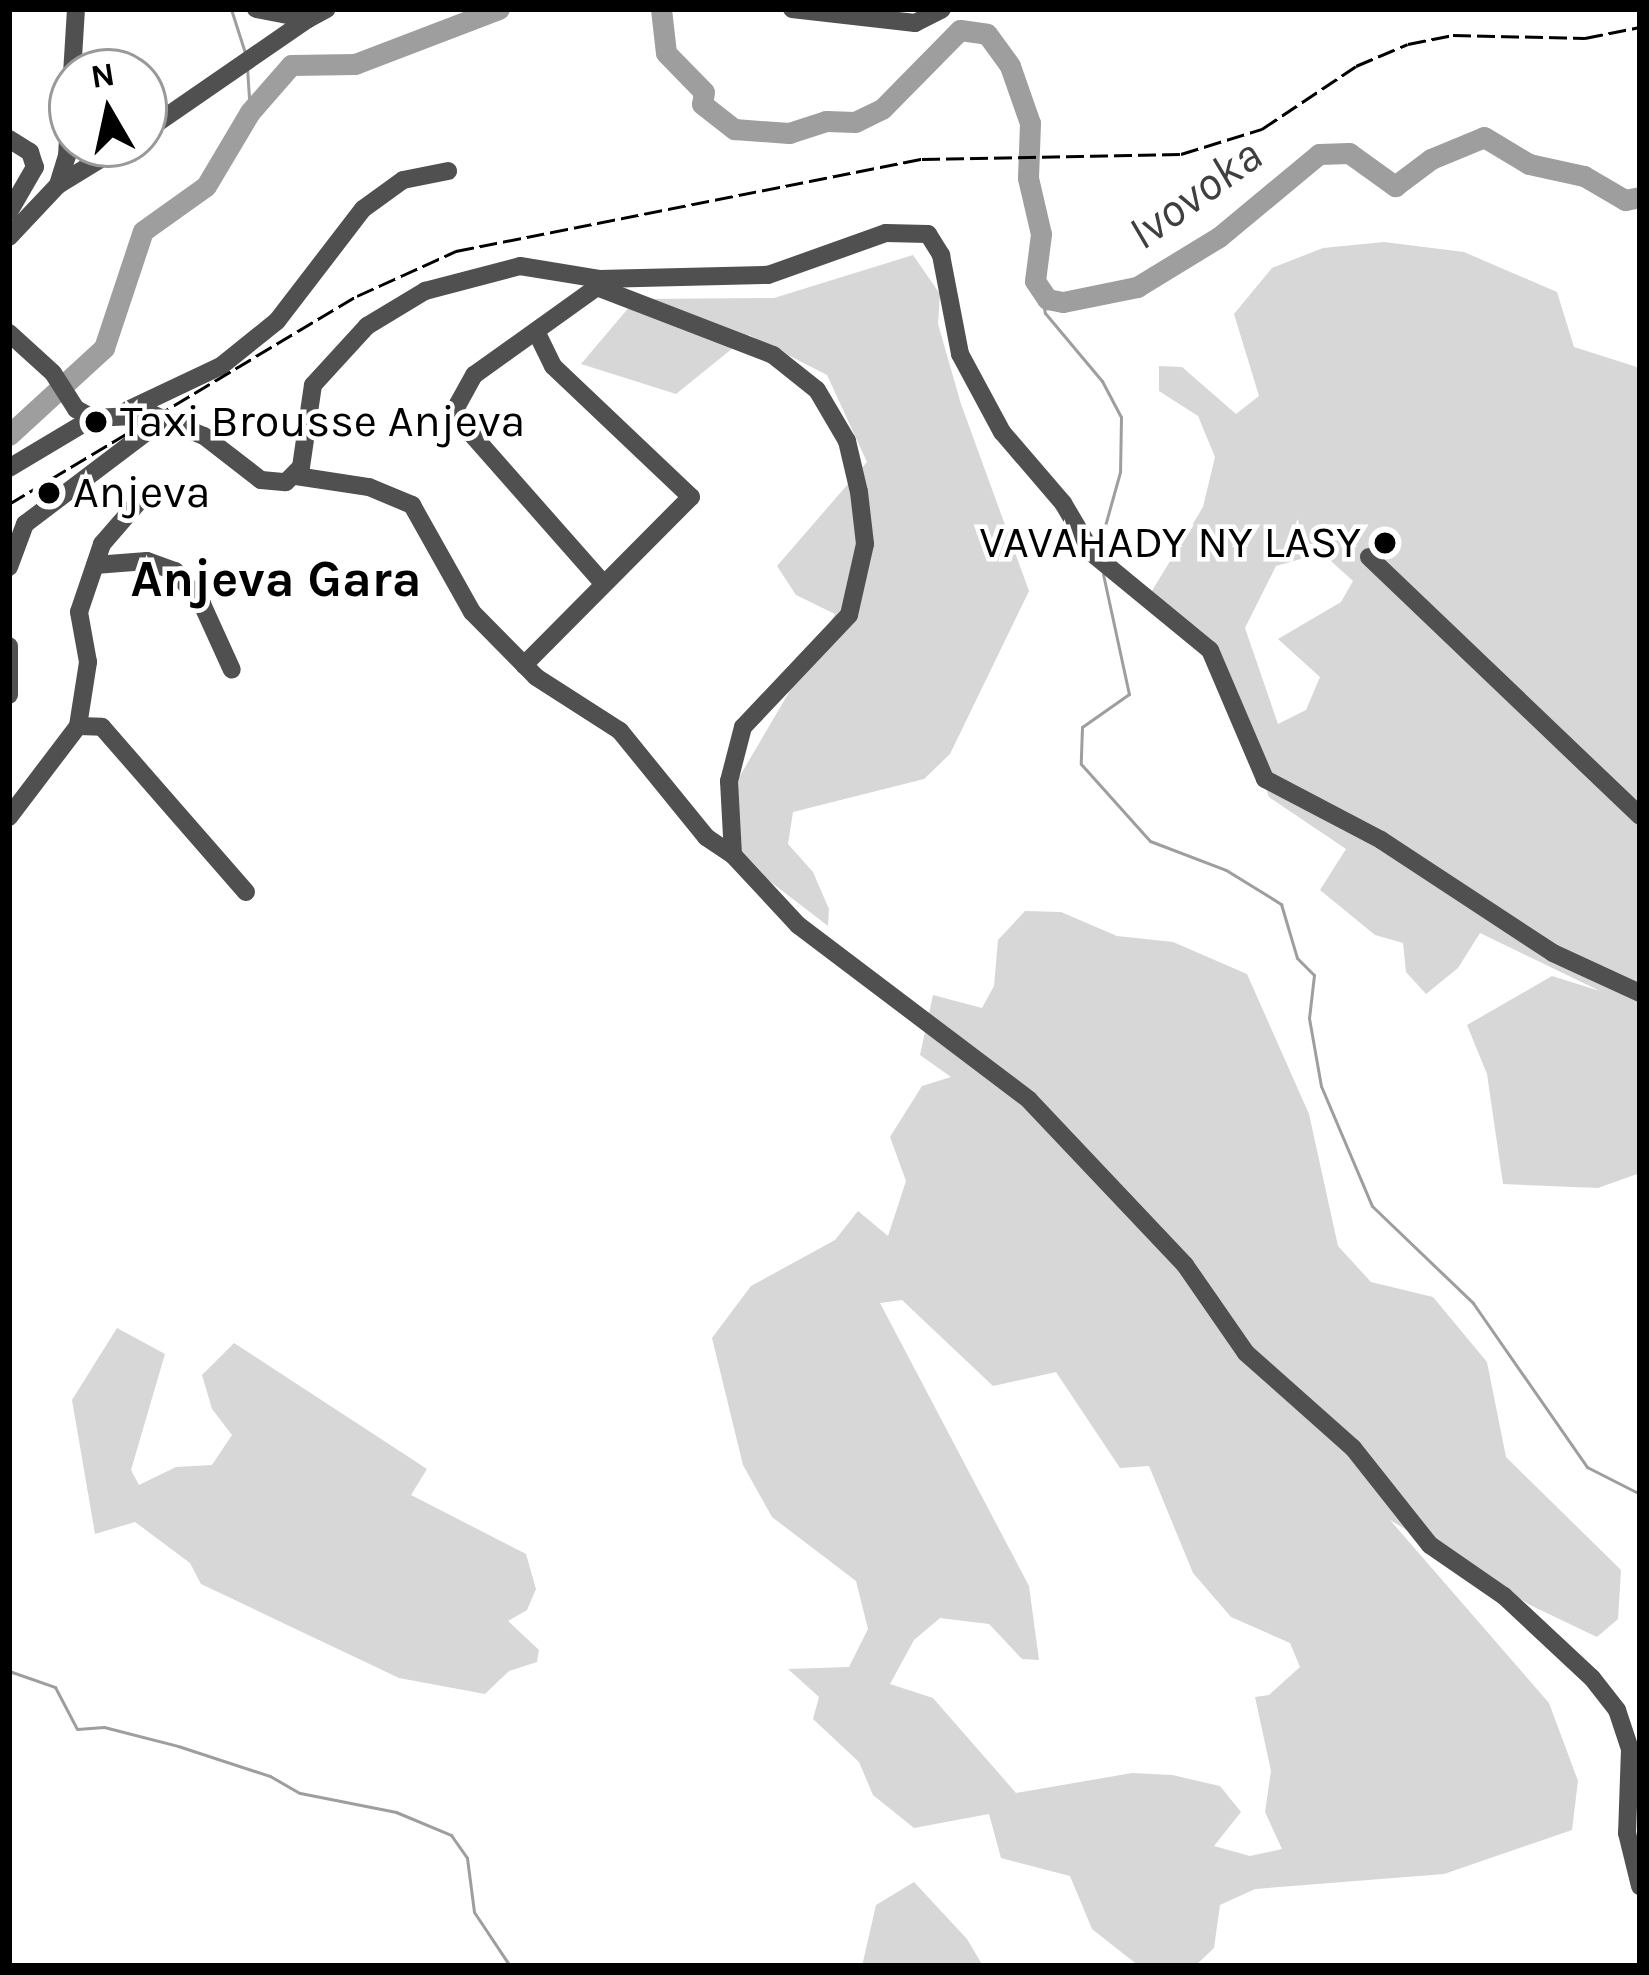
<!DOCTYPE html>
<html>
<head>
<meta charset="utf-8">
<style>
	body { margin:0 }
	#map { position:relative; width:1649px; height:1975px; overflow:hidden; background:#fff; font-family:Karla,sans-serif }
	div>[style] { position:absolute }
	.green>* { inset:0; background:#d7d7d7 }
	.stream>* { height:3px; margin:-1.5px; padding:0 1.5px; transform-origin:1.5px; border-radius:1.5px; background:#9e9e9e }
	.river>* { height:21px; margin:-10.5px; padding:0 10.5px; transform-origin:10.5px; border-radius:10.5px; background:#9e9e9e }
	.minor>* { height:18px; margin:-9px; padding:0 9px; transform-origin:9px; border-radius:9px; background:#505050 }
	.rail>* { height:3px; margin-top:-1.5px; transform-origin:0; background:repeating-linear-gradient(90deg,#000 0 18px,transparent 0 24px) }
	.dots>* { width:33px; height:33px; translate:-50% -50%; box-sizing:border-box; border:6px solid #fff; border-radius:50% }
	span { translate:-50% -50%; white-space:nowrap; text-align:center; line-height:1.15; -webkit-text-stroke:9px #fff; paint-order:stroke }
	.poi-label { font-size:45px; color:#000 }
	.left { translate:0 -50%; text-align:left }
	.right { translate:-100% -50%; text-align:right }
	.water-label { font-size:48px; color:#3f3f3f; font-style:italic }
	.quarter-label { font-size:51px; color:#000; font-weight:700 }
	.frame { position:absolute; inset:0; border:12px solid #000; pointer-events:none }
	.north { position:absolute; left:48px; top:48px; width:120px; height:120px; box-sizing:border-box; background:#fff; border:3px solid #999; border-radius:50%; rotate:351deg; font-size:33px; font-weight:700; line-height:48px; text-align:center; color:#000 }
	.north::after { content:''; display:block; margin:auto; width:42px; height:54px; background:#000; clip-path:polygon(50% 0,100% 100%,50% 72%,0 100%) }
</style>
</head>
<body>
<div id="map">
	<div class="green">
		<i style="clip-path:polygon(evenodd,1384px 242px,1464px 252px,1557px 292px,1574px 347px,1640px 368px,1640px 1173px,1598px 1188px,1503px 1184px,1487px 1074px,1467px 1025px,1552px 976px,1600px 991px,1480px 933px,1458px 968px,1426px 994px,1406px 972px,1403px 943px,1375px 935px,1320px 890px,1346px 849px,1269px 797px,1223px 669px,1147px 599px,1203px 507px,1215px 457px,1198px 416px,1159px 391px,1159px 366px,1182px 367px,1236px 414px,1259px 396px,1234px 314px,1272px 268px,1323px 248px,1384px 242px,1322px 553px,1353px 581px,1341px 602px,1278px 639px,1320px 677px,1306px 710px,1278px 724px,1245px 628px,1276px 566px,1322px 553px)"></i>
		<i style="clip-path:polygon(913px 255px,940px 294px,938px 324px,961px 404px,1029px 591px,950px 754px,924px 779px,793px 812px,788px 844px,813px 872px,829px 909px,828px 926px,742px 860px,734px 786px,835px 614px,796px 595px,777px 566px,867px 462px,827px 375px,749px 335px,676px 394px,581px 364px,636px 299px,774px 298px)"></i>
		<i style="clip-path:polygon(evenodd,1025px 911px,1061px 912px,1117px 936px,1173px 942px,1247px 974px,1309px 1114px,1338px 1246px,1371px 1282px,1433px 1297px,1487px 1362px,1506px 1457px,1621px 1570px,1618px 1619px,1597px 1637px,1530px 1605px,1390px 1520px,1549px 1703px,1578px 1781px,1572px 1830px,1444px 1874px,1255px 1889px,1220px 1905px,1214px 1948px,1195px 1966px,1139px 1966px,1092px 1929px,1070px 1876px,1001px 1858px,989px 1814px,914px 1828px,873px 1795px,859px 1762px,813px 1719px,819px 1697px,788px 1669px,849px 1667px,868px 1629px,856px 1581px,772px 1517px,743px 1465px,712px 1338px,751px 1286px,835px 1240px,858px 1211px,888px 1236px,906px 1181px,890px 1137px,922px 1086px,951px 1077px,920px 1055px,933px 995px,982px 1008px,994px 986px,998px 940px,1025px 911px,902px 1300px,993px 1386px,1056px 1372px,1120px 1468px,1149px 1466px,1193px 1573px,1231px 1617px,1290px 1643px,1300px 1667px,1269px 1695px,1255px 1697px,1271px 1771px,1265px 1812px,1282px 1849px,1250px 1856px,1214px 1846px,1241px 1812px,1220px 1786px,1172px 1775px,1132px 1773px,1016px 1793px,933px 1698px,890px 1684px,914px 1640px,940px 1618px,989px 1624px,1022px 1659px,1039px 1660px,1029px 1586px,880px 1303px,902px 1300px)"></i>
		<i style="clip-path:polygon(117px 1328px,165px 1354px,131px 1470px,139px 1485px,176px 1467px,212px 1465px,232px 1435px,212px 1409px,202px 1375px,234px 1343px,427px 1469px,411px 1495px,526px 1554px,536px 1589px,527px 1610px,508px 1621px,539px 1650px,537px 1662px,509px 1671px,485px 1694px,399px 1678px,201px 1584px,190px 1563px,135px 1522px,95px 1534px,72px 1400px)"></i>
		<i style="clip-path:polygon(914px 1882px,967px 1939px,983px 1966px,862px 1966px,876px 1905px)"></i>
	</div>
	<div class="stream">
		<i style="left:231px;top:9px;width:46px;rotate:72.3deg"></i>
		<i style="left:247px;top:68px;width:44px;rotate:86.1deg"></i>
		<i style="left:1041px;top:291px;width:22px;rotate:80deg"></i>
		<i style="left:1045px;top:313px;width:89px;rotate:50deg"></i>
		<i style="left:1102px;top:381px;width:41px;rotate:62.2deg"></i>
		<i style="left:1121px;top:417px;width:55px;rotate:91deg"></i>
		<i style="left:1120px;top:472px;width:78px;rotate:105.6deg"></i>
		<i style="left:1103px;top:574px;width:123px;rotate:77.8deg"></i>
		<i style="left:1129px;top:694px;width:57px;rotate:144.9deg"></i>
		<i style="left:1082px;top:727px;width:37px;rotate:92deg"></i>
		<i style="left:1081px;top:764px;width:103px;rotate:48.1deg"></i>
		<i style="left:1150px;top:841px;width:81px;rotate:20.9deg"></i>
		<i style="left:1226px;top:870px;width:65px;rotate:31.7deg"></i>
		<i style="left:1281px;top:904px;width:56px;rotate:73.5deg"></i>
		<i style="left:1297px;top:958px;width:24px;rotate:45deg"></i>
		<i style="left:1314px;top:975px;width:43px;rotate:96.6deg"></i>
		<i style="left:1309px;top:1018px;width:69px;rotate:80deg"></i>
		<i style="left:1321px;top:1086px;width:130px;rotate:67deg"></i>
		<i style="left:1372px;top:1206px;width:140px;rotate:43.8deg"></i>
		<i style="left:1473px;top:1303px;width:200px;rotate:55.2deg"></i>
		<i style="left:1587px;top:1467px;width:59px;rotate:27deg"></i>
		<i style="left:9px;top:1671px;width:49px;rotate:19.2deg"></i>
		<i style="left:55px;top:1687px;width:47px;rotate:62.4deg"></i>
		<i style="left:77px;top:1729px;width:27px;rotate:-4deg"></i>
		<i style="left:104px;top:1727px;width:76px;rotate:14.4deg"></i>
		<i style="left:178px;top:1746px;width:97px;rotate:18.1deg"></i>
		<i style="left:270px;top:1776px;width:34px;rotate:30deg"></i>
		<i style="left:300px;top:1793px;width:98px;rotate:11.2deg"></i>
		<i style="left:396px;top:1812px;width:60px;rotate:22.7deg"></i>
		<i style="left:451px;top:1835px;width:28px;rotate:55deg"></i>
		<i style="left:467px;top:1858px;width:54px;rotate:82.6deg"></i>
		<i style="left:474px;top:1912px;width:65px;rotate:56.3deg"></i>
	</div>
	<div class="river">
		<i style="left:661px;top:9px;width:44px;rotate:83.5deg"></i>
		<i style="left:666px;top:53px;width:54px;rotate:45.7deg"></i>
		<i style="left:704px;top:92px;width:12px;rotate:99deg"></i>
		<i style="left:702px;top:104px;width:41px;rotate:38deg"></i>
		<i style="left:734px;top:129px;width:55px;rotate:4.2deg"></i>
		<i style="left:789px;top:133px;width:39px;rotate:-18deg"></i>
		<i style="left:826px;top:121px;width:29px;rotate:2deg"></i>
		<i style="left:855px;top:122px;width:30px;rotate:-26deg"></i>
		<i style="left:882px;top:109px;width:111px;rotate:-45.4deg"></i>
		<i style="left:960px;top:30px;width:27px;rotate:8deg"></i>
		<i style="left:987px;top:34px;width:39px;rotate:54deg"></i>
		<i style="left:1010px;top:66px;width:60px;rotate:70.7deg"></i>
		<i style="left:1030px;top:123px;width:55px;rotate:92.1deg"></i>
		<i style="left:1028px;top:178px;width:57px;rotate:76.9deg"></i>
		<i style="left:1041px;top:234px;width:47px;rotate:97.3deg"></i>
		<i style="left:1035px;top:281px;width:22px;rotate:56deg"></i>
		<i style="left:1047px;top:299px;width:16px;rotate:11deg"></i>
		<i style="left:1063px;top:302px;width:76px;rotate:-11.5deg"></i>
		<i style="left:1137px;top:287px;width:96px;rotate:-31.4deg"></i>
		<i style="left:1219px;top:237px;width:130px;rotate:-39.7deg"></i>
		<i style="left:1319px;top:154px;width:30px;rotate:-2deg"></i>
		<i style="left:1349px;top:153px;width:57px;rotate:35.7deg"></i>
		<i style="left:1395px;top:186px;width:45px;rotate:-36.9deg"></i>
		<i style="left:1431px;top:159px;width:57px;rotate:-22.5deg"></i>
		<i style="left:1484px;top:137px;width:52px;rotate:31deg"></i>
		<i style="left:1529px;top:164px;width:56px;rotate:12.3deg"></i>
		<i style="left:1584px;top:176px;width:48px;rotate:30.3deg"></i>
		<i style="left:1625px;top:200px;width:15px;rotate:-11deg"></i>
		<i style="left:9px;top:435px;width:129px;rotate:-42.5deg"></i>
		<i style="left:104px;top:348px;width:123px;rotate:-71.6deg"></i>
		<i style="left:143px;top:231px;width:77px;rotate:-35.5deg"></i>
		<i style="left:206px;top:186px;width:86px;rotate:-59.3deg"></i>
		<i style="left:250px;top:112px;width:62px;rotate:-48.9deg"></i>
		<i style="left:291px;top:65px;width:64px;rotate:-0.9deg"></i>
		<i style="left:355px;top:64px;width:154px;rotate:-20.9deg"></i>
	</div>
	<div class="minor">
		<i style="left:256px;top:9px;width:53px;rotate:10.9deg"></i>
		<i style="left:308px;top:19px;width:21px;rotate:-28deg"></i>
		<i style="left:792px;top:9px;width:124px;rotate:6.5deg"></i>
		<i style="left:915px;top:23px;width:30px;rotate:-27deg"></i>
		<i style="left:144px;top:132px;width:199px;rotate:-34.6deg"></i>
		<i style="left:9px;top:139px;width:25px;rotate:32deg"></i>
		<i style="left:30px;top:152px;width:16px;rotate:72deg"></i>
		<i style="left:35px;top:167px;width:52px;rotate:120deg"></i>
		<i style="left:58px;top:185px;width:79px;rotate:-31.5deg"></i>
		<i style="left:9px;top:237px;width:71px;rotate:-46.7deg"></i>
		<i style="left:58px;top:185px;width:30px;rotate:-73deg"></i>
		<i style="left:67px;top:156px;width:147px;rotate:-86.5deg"></i>
		<i style="left:599px;top:279px;width:8px;rotate:104deg"></i>
		<i style="left:597px;top:287px;width:189px;rotate:21.1deg"></i>
		<i style="left:773px;top:355px;width:56px;rotate:38.5deg"></i>
		<i style="left:817px;top:390px;width:59px;rotate:59.5deg"></i>
		<i style="left:847px;top:441px;width:52px;rotate:76.8deg"></i>
		<i style="left:859px;top:492px;width:52px;rotate:83.4deg"></i>
		<i style="left:865px;top:544px;width:73px;rotate:102.7deg"></i>
		<i style="left:849px;top:615px;width:154px;rotate:133.4deg"></i>
		<i style="left:743px;top:727px;width:56px;rotate:104.5deg"></i>
		<i style="left:729px;top:781px;width:74px;rotate:86.9deg"></i>
		<i style="left:733px;top:855px;width:96px;rotate:47.1deg"></i>
		<i style="left:798px;top:925px;width:290px;rotate:37.1deg"></i>
		<i style="left:1029px;top:1100px;width:227px;rotate:46.6deg"></i>
		<i style="left:1185px;top:1265px;width:107px;rotate:55.3deg"></i>
		<i style="left:1246px;top:1353px;width:143px;rotate:41.6deg"></i>
		<i style="left:1353px;top:1448px;width:124px;rotate:51.6deg"></i>
		<i style="left:1430px;top:1545px;width:90px;rotate:34.6deg"></i>
		<i style="left:1504px;top:1596px;width:120px;rotate:43deg"></i>
		<i style="left:1592px;top:1678px;width:41px;rotate:52deg"></i>
		<i style="left:1617px;top:1710px;width:41px;rotate:71.6deg"></i>
		<i style="left:1630px;top:1749px;width:84px;rotate:92deg"></i>
		<i style="left:1627px;top:1833px;width:55px;rotate:76.2deg"></i>
		<i style="left:597px;top:287px;width:151px;rotate:144.4deg"></i>
		<i style="left:474px;top:375px;width:43px;rotate:118.9deg"></i>
		<i style="left:453px;top:413px;width:225px;rotate:48.6deg"></i>
		<i style="left:9px;top:333px;width:59px;rotate:42.3deg"></i>
		<i style="left:53px;top:373px;width:43px;rotate:57.4deg"></i>
		<i style="left:76px;top:409px;width:19px;rotate:28deg"></i>
		<i style="left:93px;top:418px;width:61px;rotate:-2.8deg"></i>
		<i style="left:154px;top:415px;width:54px;rotate:22.8deg"></i>
		<i style="left:204px;top:436px;width:72px;rotate:37.7deg"></i>
		<i style="left:261px;top:480px;width:25px;rotate:5deg"></i>
		<i style="left:286px;top:482px;width:21px;rotate:-45deg"></i>
		<i style="left:301px;top:467px;width:83px;rotate:-81.7deg"></i>
		<i style="left:313px;top:385px;width:80px;rotate:-47.5deg"></i>
		<i style="left:367px;top:326px;width:68px;rotate:-31.1deg"></i>
		<i style="left:425px;top:291px;width:98px;rotate:-14.7deg"></i>
		<i style="left:520px;top:266px;width:80px;rotate:9.3deg"></i>
		<i style="left:599px;top:279px;width:169px;rotate:-1.4deg"></i>
		<i style="left:768px;top:275px;width:125px;rotate:-19.6deg"></i>
		<i style="left:886px;top:233px;width:42px;rotate:1.4deg"></i>
		<i style="left:928px;top:234px;width:25px;rotate:58deg"></i>
		<i style="left:941px;top:255px;width:101px;rotate:79.1deg"></i>
		<i style="left:960px;top:354px;width:89px;rotate:61.7deg"></i>
		<i style="left:1002px;top:432px;width:94px;rotate:49.3deg"></i>
		<i style="left:1063px;top:503px;width:59px;rotate:59.5deg"></i>
		<i style="left:1093px;top:554px;width:151px;rotate:39.4deg"></i>
		<i style="left:1210px;top:650px;width:140px;rotate:66.9deg"></i>
		<i style="left:1265px;top:779px;width:131px;rotate:27.7deg"></i>
		<i style="left:1381px;top:840px;width:206px;rotate:33.3deg"></i>
		<i style="left:1553px;top:953px;width:96px;rotate:24.7deg"></i>
		<i style="left:128px;top:410px;width:103px;rotate:-25.3deg"></i>
		<i style="left:221px;top:366px;width:72px;rotate:-38.8deg"></i>
		<i style="left:277px;top:321px;width:141px;rotate:-52.5deg"></i>
		<i style="left:363px;top:209px;width:49px;rotate:-35.9deg"></i>
		<i style="left:403px;top:180px;width:46px;rotate:-11.3deg"></i>
		<i style="left:9px;top:468px;width:98px;rotate:-30.8deg"></i>
		<i style="left:296px;top:476px;width:74px;rotate:8.6deg"></i>
		<i style="left:369px;top:487px;width:47px;rotate:22.7deg"></i>
		<i style="left:412px;top:505px;width:123px;rotate:60.7deg"></i>
		<i style="left:472px;top:612px;width:91px;rotate:45.4deg"></i>
		<i style="left:536px;top:677px;width:100px;rotate:32.7deg"></i>
		<i style="left:620px;top:731px;width:136px;rotate:50.9deg"></i>
		<i style="left:706px;top:837px;width:32px;rotate:34deg"></i>
		<i style="left:1369px;top:557px;width:375px;rotate:43.7deg"></i>
		<i style="left:95px;top:565px;width:52px;rotate:-4.4deg"></i>
		<i style="left:147px;top:561px;width:30px;rotate:20deg"></i>
		<i style="left:175px;top:571px;width:43px;rotate:50.7deg"></i>
		<i style="left:202px;top:604px;width:72px;rotate:65.6deg"></i>
		<i style="left:9px;top:567px;width:46px;rotate:-69.6deg"></i>
		<i style="left:25px;top:524px;width:174px;rotate:-37.1deg"></i>
		<i style="left:9px;top:646px;width:49px;rotate:90deg"></i>
		<i style="left:524px;top:665px;width:237px;rotate:-45.2deg"></i>
		<i style="left:691px;top:497px;width:190px;rotate:-136.5deg"></i>
		<i style="left:553px;top:366px;width:37px;rotate:-116deg"></i>
		<i style="left:78px;top:726px;width:24px;rotate:2deg"></i>
		<i style="left:102px;top:727px;width:219px;rotate:48.9deg"></i>
		<i style="left:9px;top:817px;width:114px;rotate:-52.8deg"></i>
		<i style="left:78px;top:726px;width:65px;rotate:-81.1deg"></i>
		<i style="left:88px;top:662px;width:51px;rotate:-100.2deg"></i>
		<i style="left:79px;top:612px;width:72px;rotate:-71.3deg"></i>
		<i style="left:102px;top:544px;width:60px;rotate:-49.1deg"></i>
	</div>
	<div class="rail">
		<i style="left:9px;top:504px;width:405px;rotate:-30.9deg"></i>
		<i style="left:357px;top:296px;width:109px;rotate:-24.4deg"></i>
		<i style="left:456px;top:251px;width:475px;rotate:-11.2deg"></i>
		<i style="left:922px;top:159px;width:259px;rotate:-1.1deg"></i>
		<i style="left:1181px;top:154px;width:85px;rotate:-17.2deg"></i>
		<i style="left:1262px;top:129px;width:113px;rotate:-33.8deg"></i>
		<i style="left:1356px;top:66px;width:56px;rotate:-22.9deg"></i>
		<i style="left:1408px;top:44px;width:46px;rotate:-11.3deg"></i>
		<i style="left:1453px;top:35px;width:132px;rotate:1.3deg"></i>
		<i style="left:1585px;top:38px;width:56px;rotate:-11.3deg"></i>
	</div>
	<div class="dots">
		<i style="left:96px;top:422px;background:#000"></i>
		<i style="left:49px;top:493px;background:#000"></i>
		<i style="left:1385px;top:543px;background:#000"></i>
	</div>
	<div class="poi-label">
		<span class="left" style="left:120px;top:422px">Taxi Brousse Anjeva</span>
		<span class="left" style="left:73px;top:493px">Anjeva</span>
		<span class="right" style="left:1361px;top:543px">VAVAHADY NY LASY</span>
	</div>
	<div class="water-label">
		<span style="left:1195px;top:194px;rotate:-36deg">Ivovoka</span>
	</div>
	<div class="quarter-label">
		<span style="left:276px;top:579px">Anjeva Gara</span>
	</div>
	<div class="frame"></div>
	<div class="north">N</div>
</div>
</body>
</html>
